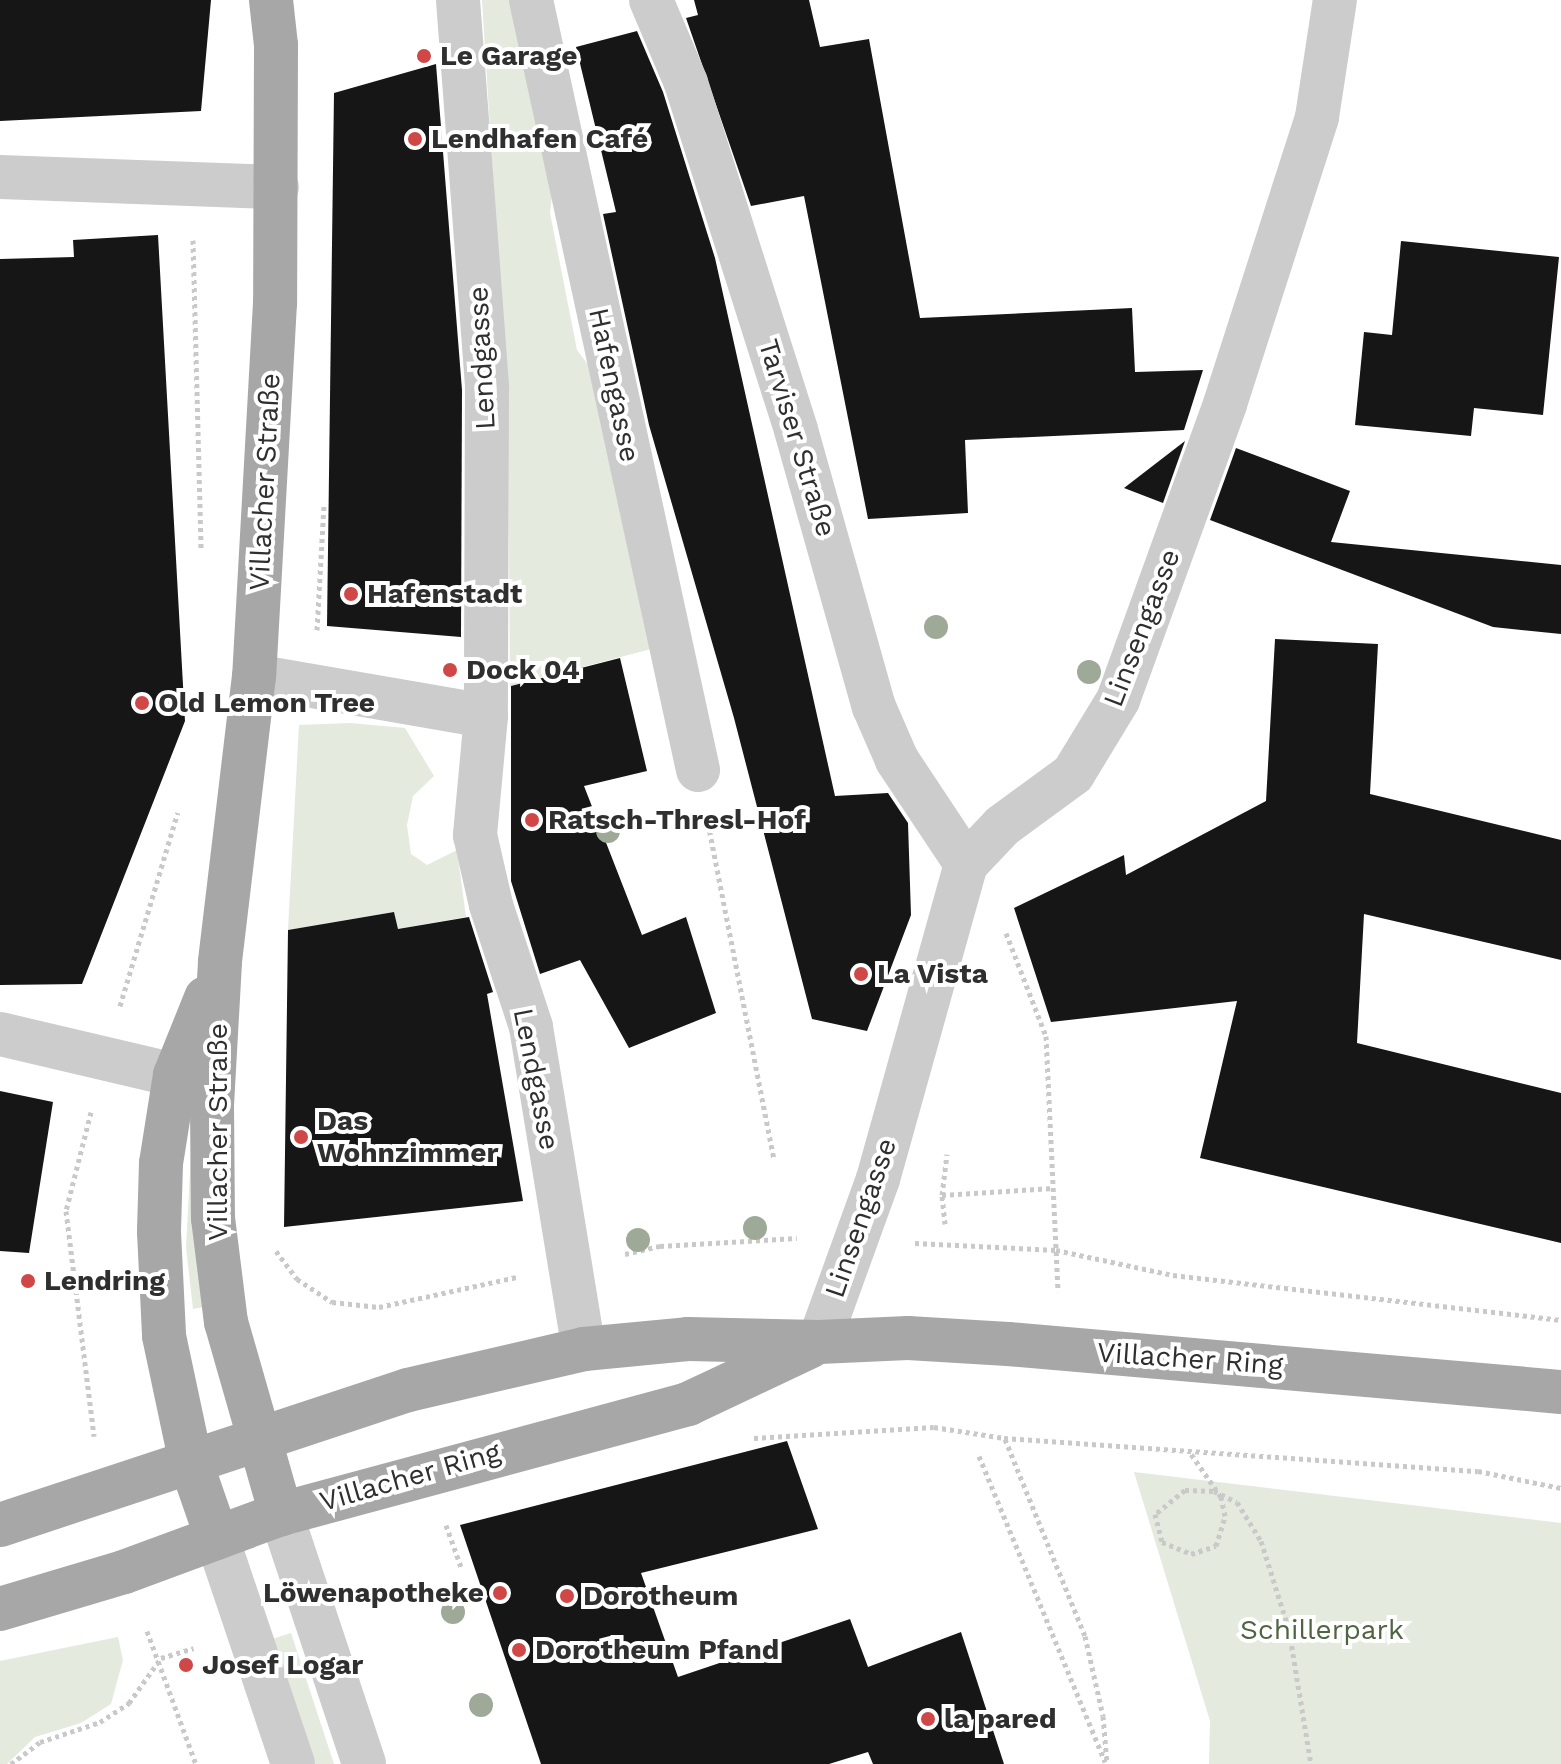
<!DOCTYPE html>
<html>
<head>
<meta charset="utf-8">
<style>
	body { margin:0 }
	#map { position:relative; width:1561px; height:1764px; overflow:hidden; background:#fff; font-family:"Work Sans",sans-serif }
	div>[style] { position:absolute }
	.green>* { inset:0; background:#e4eade }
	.building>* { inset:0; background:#161616 }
	.path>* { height:5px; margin-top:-2.5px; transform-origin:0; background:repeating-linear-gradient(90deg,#c9c9c9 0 4px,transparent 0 8px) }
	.minor>* { height:44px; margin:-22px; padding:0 22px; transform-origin:22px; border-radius:22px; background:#ccc }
	.major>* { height:44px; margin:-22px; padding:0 22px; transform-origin:22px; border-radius:22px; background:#a7a7a7 }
	.path-bridge>* { height:5px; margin-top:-2.5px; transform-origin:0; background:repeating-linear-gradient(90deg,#c9c9c9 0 4px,transparent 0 8px) }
	.trees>* { width:24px; height:24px; margin:-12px; border-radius:50%; background:#9eaa97 }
	.dots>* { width:22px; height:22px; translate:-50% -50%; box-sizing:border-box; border:4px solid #fff; border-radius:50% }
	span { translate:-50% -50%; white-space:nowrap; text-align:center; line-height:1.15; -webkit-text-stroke:8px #fff; paint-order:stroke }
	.poi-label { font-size:28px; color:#2f2f2f; font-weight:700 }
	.left { translate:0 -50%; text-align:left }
	.right { translate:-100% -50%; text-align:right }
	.street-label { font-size:28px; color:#2f2f2f }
	.park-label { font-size:28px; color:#4f6542 }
</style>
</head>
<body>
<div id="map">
	<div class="green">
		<i style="clip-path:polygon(482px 0,513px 0,553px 186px,550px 213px,577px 350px,592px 370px,651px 649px,510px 686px,508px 417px)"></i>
		<i style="clip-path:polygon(350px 723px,405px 728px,434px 776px,413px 796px,407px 825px,411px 854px,427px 865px,457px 850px,466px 917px,398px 929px,394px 912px,288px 930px,299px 725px)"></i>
		<i style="clip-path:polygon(191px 1153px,215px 1305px,193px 1309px,186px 1247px)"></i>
		<i style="clip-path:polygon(1134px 1472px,1561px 1523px,1561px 1764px,1209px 1764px,1210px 1721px)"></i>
		<i style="clip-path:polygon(291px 1633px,334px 1764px,314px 1764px,272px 1639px)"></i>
		<i style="clip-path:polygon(118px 1637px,123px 1660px,111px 1704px,81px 1723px,35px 1737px,7px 1764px,0 1764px,0 1661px)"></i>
	</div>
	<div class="building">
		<i style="clip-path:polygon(0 0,211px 0,201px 111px,0 121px)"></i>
		<i style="clip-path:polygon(694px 0,809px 0,820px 47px,869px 39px,920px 318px,1132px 308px,1135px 372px,1203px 370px,1184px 430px,965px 440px,968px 513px,868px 519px,804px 196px,751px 206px,686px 18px,698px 15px)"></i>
		<i style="clip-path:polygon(637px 31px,663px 92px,715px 258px,835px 796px,888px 793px,908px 823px,911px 915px,867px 1031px,812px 1019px,734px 718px,649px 425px,603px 214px,616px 212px,576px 47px)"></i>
		<i style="clip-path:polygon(436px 64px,462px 390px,461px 637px,327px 626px,334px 93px)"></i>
		<i style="clip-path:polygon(158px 235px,185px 721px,82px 984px,0 985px,0 259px,74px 257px,73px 240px)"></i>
		<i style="clip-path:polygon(1401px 241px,1559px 257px,1543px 415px,1474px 408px,1471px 436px,1355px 425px,1364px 332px,1392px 335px)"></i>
		<i style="clip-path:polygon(1185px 441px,1163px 503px,1124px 488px)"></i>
		<i style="clip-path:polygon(1236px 448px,1350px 491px,1331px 542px,1561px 565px,1561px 634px,1493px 627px,1210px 520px)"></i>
		<i style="clip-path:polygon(1275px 639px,1378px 644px,1370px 794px,1561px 840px,1561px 960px,1364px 914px,1357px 1043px,1561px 1093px,1561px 1243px,1200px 1158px,1237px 1001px,1051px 1022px,1014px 908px,1124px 855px,1126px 875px,1266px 801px)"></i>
		<i style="clip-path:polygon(620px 658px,647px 771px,584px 786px,642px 935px,686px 917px,716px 1013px,629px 1048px,580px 960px,540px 974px,511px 881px,511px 686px)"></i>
		<i style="clip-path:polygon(394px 912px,398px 929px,469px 917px,493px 992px,487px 994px,523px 1201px,284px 1227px,288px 930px)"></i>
		<i style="clip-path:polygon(0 1091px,53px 1102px,29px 1253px,0 1251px)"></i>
		<i style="clip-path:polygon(787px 1441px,818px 1529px,641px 1573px,678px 1677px,850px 1619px,868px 1667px,961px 1632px,1004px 1764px,873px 1764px,868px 1752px,829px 1764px,541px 1764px,460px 1525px)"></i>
	</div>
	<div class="path">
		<i style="left:193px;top:240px;width:310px;rotate:88.5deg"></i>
		<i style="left:317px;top:630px;width:125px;rotate:-86.8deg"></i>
		<i style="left:708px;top:823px;width:343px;rotate:78.9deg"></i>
		<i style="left:1006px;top:933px;width:110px;rotate:68.8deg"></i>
		<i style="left:1046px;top:1036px;width:256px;rotate:87.3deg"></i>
		<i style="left:120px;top:1006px;width:202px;rotate:-73.4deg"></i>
		<i style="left:91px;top:1112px;width:102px;rotate:104.2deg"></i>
		<i style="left:66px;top:1211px;width:227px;rotate:82.9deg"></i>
		<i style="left:942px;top:1195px;width:112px;rotate:-3.6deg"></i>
		<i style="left:945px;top:1224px;width:29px;rotate:-96deg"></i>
		<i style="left:942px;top:1195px;width:41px;rotate:-83deg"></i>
		<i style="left:915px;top:1243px;width:141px;rotate:2.8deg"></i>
		<i style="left:1056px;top:1250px;width:120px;rotate:12.1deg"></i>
		<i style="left:1173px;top:1275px;width:391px;rotate:6.6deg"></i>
		<i style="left:276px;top:1251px;width:35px;rotate:53deg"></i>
		<i style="left:297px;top:1279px;width:42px;rotate:33.3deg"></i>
		<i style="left:332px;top:1302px;width:47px;rotate:6.1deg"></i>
		<i style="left:379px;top:1307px;width:141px;rotate:-12.3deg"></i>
		<i style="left:625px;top:1254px;width:36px;rotate:-13deg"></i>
		<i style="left:660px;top:1246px;width:137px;rotate:-3.3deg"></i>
		<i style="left:754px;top:1438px;width:180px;rotate:-3.5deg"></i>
		<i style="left:934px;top:1427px;width:71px;rotate:8.9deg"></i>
		<i style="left:1004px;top:1438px;width:475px;rotate:4deg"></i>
		<i style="left:1478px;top:1471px;width:85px;rotate:11.6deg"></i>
		<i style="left:1005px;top:1439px;width:213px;rotate:67.9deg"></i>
		<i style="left:1085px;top:1636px;width:82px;rotate:77.3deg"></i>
		<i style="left:1103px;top:1716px;width:48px;rotate:85.2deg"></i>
		<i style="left:979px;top:1456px;width:331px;rotate:67.6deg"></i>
		<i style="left:1185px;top:1490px;width:38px;rotate:141deg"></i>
		<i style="left:1155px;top:1514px;width:29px;rotate:76deg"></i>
		<i style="left:1162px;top:1542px;width:31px;rotate:22deg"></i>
		<i style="left:1191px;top:1554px;width:26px;rotate:-18deg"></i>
		<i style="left:1216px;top:1546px;width:31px;rotate:-73deg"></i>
		<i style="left:1225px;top:1516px;width:19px;rotate:-102deg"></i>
		<i style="left:1221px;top:1497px;width:56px;rotate:-124.8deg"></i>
		<i style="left:1237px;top:1502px;width:46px;rotate:58.4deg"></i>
		<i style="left:1261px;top:1541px;width:93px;rotate:72.5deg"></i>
		<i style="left:1289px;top:1630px;width:136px;rotate:80.7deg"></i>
		<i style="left:446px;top:1525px;width:45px;rotate:70.3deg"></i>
		<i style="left:147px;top:1631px;width:142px;rotate:69.8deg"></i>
		<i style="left:11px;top:1764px;width:36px;rotate:-37deg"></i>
		<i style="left:40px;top:1742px;width:63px;rotate:-18.4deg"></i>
		<i style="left:100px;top:1722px;width:35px;rotate:-33deg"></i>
		<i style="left:129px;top:1703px;width:55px;rotate:-54.6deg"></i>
		<i style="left:161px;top:1658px;width:34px;rotate:-17deg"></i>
	</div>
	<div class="minor">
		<i style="left:458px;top:0;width:390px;rotate:85.7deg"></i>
		<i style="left:487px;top:389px;width:327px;rotate:90.2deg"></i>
		<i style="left:486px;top:716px;width:120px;rotate:95.3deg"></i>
		<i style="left:475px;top:835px;width:72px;rotate:77.1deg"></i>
		<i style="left:491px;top:905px;width:128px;rotate:71.8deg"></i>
		<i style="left:531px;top:1027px;width:326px;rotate:80.7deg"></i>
		<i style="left:531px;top:0;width:788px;rotate:77.76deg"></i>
		<i style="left:651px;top:0;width:90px;rotate:67.1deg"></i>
		<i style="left:686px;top:83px;width:364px;rotate:72.4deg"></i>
		<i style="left:796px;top:430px;width:288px;rotate:74.3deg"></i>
		<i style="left:874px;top:707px;width:58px;rotate:66.5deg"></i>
		<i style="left:897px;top:760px;width:125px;rotate:56.4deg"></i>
		<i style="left:0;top:177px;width:277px;rotate:2.1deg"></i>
		<i style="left:254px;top:676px;width:235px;rotate:9.8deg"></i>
		<i style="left:0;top:1034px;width:180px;rotate:13.2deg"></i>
		<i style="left:819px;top:1342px;width:173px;rotate:-70.1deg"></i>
		<i style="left:878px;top:1179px;width:327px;rotate:-74.4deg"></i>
		<i style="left:966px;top:864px;width:52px;rotate:-46.5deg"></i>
		<i style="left:1002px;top:826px;width:88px;rotate:-36.2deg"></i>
		<i style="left:1073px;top:774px;width:87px;rotate:-58.7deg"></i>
		<i style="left:1118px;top:700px;width:315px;rotate:-70.1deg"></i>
		<i style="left:1225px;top:404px;width:301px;rotate:-72.2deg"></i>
		<i style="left:1317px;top:117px;width:118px;rotate:-81.3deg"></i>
		<i style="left:281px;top:1514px;width:263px;rotate:71.6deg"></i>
		<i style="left:217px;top:1538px;width:238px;rotate:71.4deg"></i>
	</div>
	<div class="major">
		<i style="left:271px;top:0;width:45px;rotate:83.7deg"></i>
		<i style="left:276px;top:45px;width:258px;rotate:90.2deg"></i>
		<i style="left:275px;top:303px;width:374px;rotate:93.2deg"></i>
		<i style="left:254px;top:676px;width:288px;rotate:96.8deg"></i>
		<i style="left:220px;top:962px;width:144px;rotate:93.2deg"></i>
		<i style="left:212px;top:1106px;width:112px;rotate:89.5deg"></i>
		<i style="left:213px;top:1218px;width:105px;rotate:82.9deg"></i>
		<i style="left:226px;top:1322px;width:200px;rotate:74deg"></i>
		<i style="left:206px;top:998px;width:83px;rotate:111.9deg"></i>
		<i style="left:175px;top:1075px;width:89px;rotate:99deg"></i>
		<i style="left:161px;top:1163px;width:69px;rotate:91.7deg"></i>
		<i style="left:159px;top:1232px;width:104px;rotate:87.2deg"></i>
		<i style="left:164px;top:1336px;width:130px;rotate:78deg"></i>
		<i style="left:191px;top:1463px;width:79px;rotate:70.9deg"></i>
		<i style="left:0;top:1525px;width:430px;rotate:-18.3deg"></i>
		<i style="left:408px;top:1390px;width:181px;rotate:-13.1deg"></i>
		<i style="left:584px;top:1349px;width:104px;rotate:-5.5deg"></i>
		<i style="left:688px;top:1339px;width:131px;rotate:1.3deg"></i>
		<i style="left:819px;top:1342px;width:89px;rotate:-2.6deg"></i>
		<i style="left:908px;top:1338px;width:100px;rotate:3.4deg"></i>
		<i style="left:1008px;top:1344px;width:555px;rotate:4.96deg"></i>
		<i style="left:0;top:1609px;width:129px;rotate:-16.6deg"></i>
		<i style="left:124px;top:1572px;width:167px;rotate:-20.3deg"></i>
		<i style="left:281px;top:1514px;width:422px;rotate:-15.1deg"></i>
		<i style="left:688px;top:1404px;width:134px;rotate:-25.2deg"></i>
	</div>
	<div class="path-bridge">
		<i style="left:1185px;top:1490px;width:29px;rotate:2deg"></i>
		<i style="left:1214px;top:1491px;width:25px;rotate:26deg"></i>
	</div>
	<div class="trees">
		<i style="left:936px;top:627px"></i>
		<i style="left:1089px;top:672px"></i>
		<i style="left:608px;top:831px"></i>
		<i style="left:755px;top:1228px"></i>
		<i style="left:638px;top:1240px"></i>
		<i style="left:453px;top:1612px"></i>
		<i style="left:481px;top:1705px"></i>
	</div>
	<div class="dots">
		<i style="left:424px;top:56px;background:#cf4847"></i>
		<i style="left:415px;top:139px;background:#cf4847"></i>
		<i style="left:351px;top:594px;background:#cf4847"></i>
		<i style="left:450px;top:670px;background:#cf4847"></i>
		<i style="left:142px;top:703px;background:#cf4847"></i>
		<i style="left:532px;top:820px;background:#cf4847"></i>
		<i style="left:861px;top:974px;background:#cf4847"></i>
		<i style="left:301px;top:1137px;background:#cf4847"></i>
		<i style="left:28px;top:1281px;background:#cf4847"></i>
		<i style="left:500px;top:1593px;background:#cf4847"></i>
		<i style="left:567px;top:1596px;background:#cf4847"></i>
		<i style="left:519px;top:1650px;background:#cf4847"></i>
		<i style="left:186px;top:1665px;background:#cf4847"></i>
		<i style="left:928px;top:1719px;background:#cf4847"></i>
	</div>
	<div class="poi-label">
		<span class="left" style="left:440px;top:56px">Le Garage</span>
		<span class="left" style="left:431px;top:139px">Lendhafen Café</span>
		<span class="left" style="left:367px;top:594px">Hafenstadt</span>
		<span class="left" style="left:466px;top:670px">Dock 04</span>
		<span class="left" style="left:158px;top:703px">Old Lemon Tree</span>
		<span class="left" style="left:548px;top:820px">Ratsch-Thresl-Hof</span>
		<span class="left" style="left:877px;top:974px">La Vista</span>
		<span class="left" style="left:317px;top:1137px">Das<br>Wohnzimmer</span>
		<span class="left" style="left:44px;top:1281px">Lendring</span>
		<span class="right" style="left:484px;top:1593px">Löwenapotheke</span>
		<span class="left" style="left:583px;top:1596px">Dorotheum</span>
		<span class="left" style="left:535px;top:1650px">Dorotheum Pfand</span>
		<span class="left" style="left:202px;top:1665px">Josef Logar</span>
		<span class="left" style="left:944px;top:1719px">la pared</span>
	</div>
	<div class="street-label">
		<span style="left:482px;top:358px;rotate:-93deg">Lendgasse</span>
		<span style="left:614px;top:385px;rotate:78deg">Hafengasse</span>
		<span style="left:797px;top:438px;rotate:73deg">Tarviser Straße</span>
		<span style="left:265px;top:482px;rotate:-87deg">Villacher Straße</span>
		<span style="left:1142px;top:628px;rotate:-69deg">Linsengasse</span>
		<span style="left:536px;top:1079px;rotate:79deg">Lendgasse</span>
		<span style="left:218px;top:1132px;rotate:-90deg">Villacher Straße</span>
		<span style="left:861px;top:1218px;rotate:-71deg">Linsengasse</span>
		<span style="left:1190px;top:1359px;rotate:4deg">Villacher Ring</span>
		<span style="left:410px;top:1477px;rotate:-16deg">Villacher Ring</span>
	</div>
	<div class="park-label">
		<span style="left:1322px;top:1630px">Schillerpark</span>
	</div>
</div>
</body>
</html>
